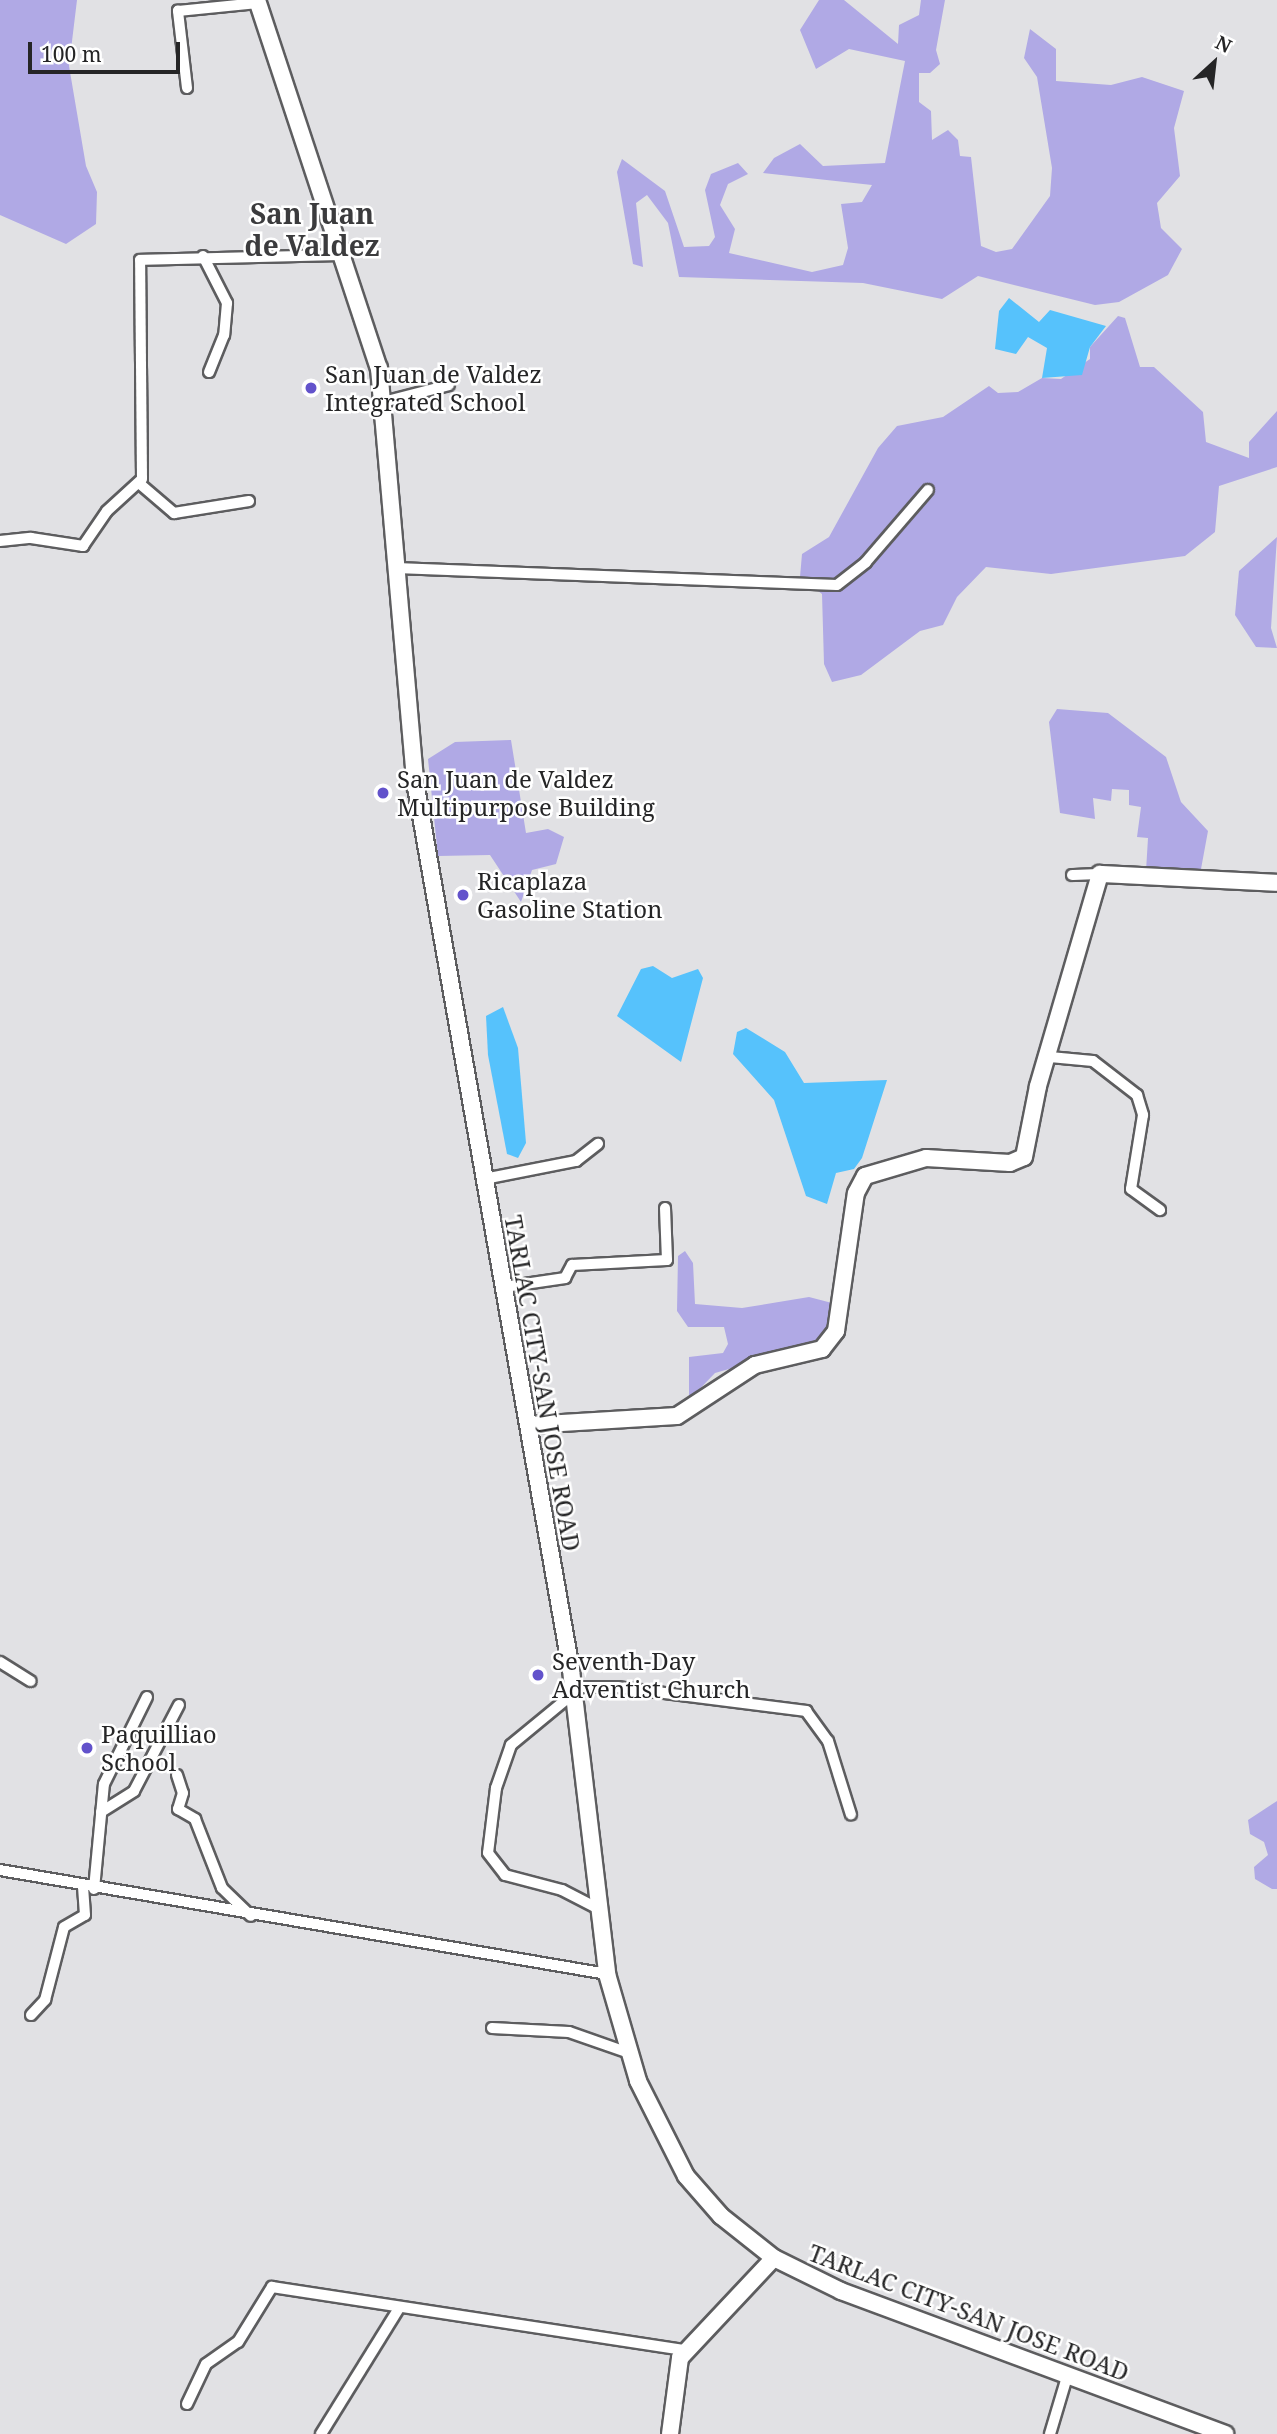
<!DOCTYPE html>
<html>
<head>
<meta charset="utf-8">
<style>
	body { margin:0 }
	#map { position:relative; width:1277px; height:2434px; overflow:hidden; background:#e1e1e4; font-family:"Noto Serif",serif }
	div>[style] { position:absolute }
	.green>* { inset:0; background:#b0a9e5 }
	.water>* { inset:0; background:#56c2fc }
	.roads { filter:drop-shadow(2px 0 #5d5d5f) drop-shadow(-2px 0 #5d5d5f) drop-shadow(0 2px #5d5d5f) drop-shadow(0 -2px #5d5d5f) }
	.street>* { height:10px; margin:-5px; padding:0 5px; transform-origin:5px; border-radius:5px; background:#fff }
	.secondary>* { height:16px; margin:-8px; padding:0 8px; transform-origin:8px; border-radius:8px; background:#fff }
	.dots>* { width:19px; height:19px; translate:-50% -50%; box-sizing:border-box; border:4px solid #fff; border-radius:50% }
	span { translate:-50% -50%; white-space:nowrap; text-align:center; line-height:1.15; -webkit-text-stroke:5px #fff; paint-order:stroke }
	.poi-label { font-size:24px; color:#252526 }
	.left { translate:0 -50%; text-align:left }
	.street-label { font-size:24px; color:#252526 }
	.quarter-label { font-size:28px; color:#3b3b3d; font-weight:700 }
	.north { position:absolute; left:1179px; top:28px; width:70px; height:70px; -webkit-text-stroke:5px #fff; paint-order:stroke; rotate:27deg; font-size:19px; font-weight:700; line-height:28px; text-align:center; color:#252526 }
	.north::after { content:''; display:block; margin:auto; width:24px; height:32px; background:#252526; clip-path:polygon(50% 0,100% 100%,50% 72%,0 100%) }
	.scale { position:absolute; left:28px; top:42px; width:152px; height:32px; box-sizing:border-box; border:4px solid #252526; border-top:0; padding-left:9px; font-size:21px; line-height:24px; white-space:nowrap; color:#252526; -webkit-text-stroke:5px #fff; paint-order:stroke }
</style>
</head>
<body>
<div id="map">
	<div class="green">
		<i style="clip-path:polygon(0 0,77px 0,69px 66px,86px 166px,97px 192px,96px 224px,66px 244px,0 215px)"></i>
		<i style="clip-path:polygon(819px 0,844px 0,898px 44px,899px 25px,919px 15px,921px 0,945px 0,936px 50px,940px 64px,930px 73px,919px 73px,919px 102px,931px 111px,932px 140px,948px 130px,958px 140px,960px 156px,971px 157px,981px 246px,996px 252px,1012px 249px,1050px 196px,1052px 168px,1037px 77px,1024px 58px,1030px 29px,1056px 49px,1056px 81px,1111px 85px,1142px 77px,1184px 91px,1174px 128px,1180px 176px,1157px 203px,1161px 228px,1182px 249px,1168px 275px,1119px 302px,1095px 305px,978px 276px,942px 299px,863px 283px,679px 277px,668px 223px,647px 195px,636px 203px,643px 267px,633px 264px,617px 172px,622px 159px,665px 191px,684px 247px,709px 246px,715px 237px,705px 190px,711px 174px,738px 163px,748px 174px,728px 184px,720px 205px,735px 229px,729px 253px,812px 272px,843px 265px,848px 248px,841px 204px,862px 202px,872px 185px,763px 173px,774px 158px,800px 144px,823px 166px,885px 163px,905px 61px,849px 49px,816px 69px,800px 30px)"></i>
		<i style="clip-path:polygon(1118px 316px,1125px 318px,1140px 367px,1154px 367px,1203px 412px,1206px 442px,1249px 458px,1249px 442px,1277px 411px,1277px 467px,1219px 486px,1215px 532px,1185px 556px,1051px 574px,986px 567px,957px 597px,943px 625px,920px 631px,861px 675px,832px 682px,824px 664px,822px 594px,800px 577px,802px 554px,829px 537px,878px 448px,897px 426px,943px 417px,989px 386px,998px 393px,1018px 392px,1042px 378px,1061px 379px,1090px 359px,1090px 347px)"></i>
		<i style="clip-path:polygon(1277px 537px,1271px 628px,1277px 648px,1256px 647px,1235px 615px,1239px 571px)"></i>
		<i style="clip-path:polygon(1057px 709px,1108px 713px,1166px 757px,1181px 802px,1208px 831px,1201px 869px,1146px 871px,1148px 838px,1137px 837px,1141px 807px,1129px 805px,1129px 790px,1112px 789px,1111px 801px,1093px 798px,1095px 819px,1060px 813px,1049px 722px)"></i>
		<i style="clip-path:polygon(511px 740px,526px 833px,548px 829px,564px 837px,556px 864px,532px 870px,521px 902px,490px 855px,438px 856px,428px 759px,455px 742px)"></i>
		<i style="clip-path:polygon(685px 1251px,693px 1263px,695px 1304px,742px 1308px,809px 1297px,832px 1303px,830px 1328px,809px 1346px,715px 1373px,689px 1400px,689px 1357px,723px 1353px,728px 1344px,724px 1327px,688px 1327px,677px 1311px,678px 1256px)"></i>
		<i style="clip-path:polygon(1277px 1801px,1277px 1889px,1272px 1889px,1255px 1879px,1254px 1867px,1268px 1855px,1264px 1842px,1250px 1834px,1248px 1820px)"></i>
	</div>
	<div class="water">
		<i style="clip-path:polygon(1009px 298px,1039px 322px,1050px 310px,1106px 326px,1090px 347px,1082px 375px,1042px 378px,1047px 348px,1028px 337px,1016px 354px,995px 349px,999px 311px)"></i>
		<i style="clip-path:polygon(653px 966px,672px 978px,698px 969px,703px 978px,681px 1062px,617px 1016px,641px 969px)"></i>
		<i style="clip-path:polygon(503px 1007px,518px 1048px,526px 1143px,518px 1158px,507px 1154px,488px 1055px,486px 1016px)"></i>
		<i style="clip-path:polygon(746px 1028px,785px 1052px,804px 1083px,887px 1080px,862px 1158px,854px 1169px,836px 1173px,827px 1204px,806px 1196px,774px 1100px,733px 1054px,737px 1032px)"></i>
	</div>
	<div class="roads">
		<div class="street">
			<i style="left:187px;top:88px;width:78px;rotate:-96.7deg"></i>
			<i style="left:178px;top:11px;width:80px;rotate:-5.7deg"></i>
			<i style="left:203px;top:256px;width:53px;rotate:62.9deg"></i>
			<i style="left:227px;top:303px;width:32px;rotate:95deg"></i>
			<i style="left:224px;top:335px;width:40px;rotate:112deg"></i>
			<i style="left:383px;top:402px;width:68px;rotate:-14.4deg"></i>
			<i style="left:140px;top:484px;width:45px;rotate:40.5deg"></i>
			<i style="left:174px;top:513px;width:76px;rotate:-9.1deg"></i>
			<i style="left:0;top:541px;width:31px;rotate:-6deg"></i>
			<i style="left:31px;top:538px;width:53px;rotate:8.7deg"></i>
			<i style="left:83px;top:546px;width:42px;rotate:-55.6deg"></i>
			<i style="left:107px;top:511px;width:47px;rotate:-42.4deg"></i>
			<i style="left:142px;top:479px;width:219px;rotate:-90.5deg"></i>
			<i style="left:140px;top:260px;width:206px;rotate:-1.4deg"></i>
			<i style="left:396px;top:568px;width:441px;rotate:2.2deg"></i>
			<i style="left:837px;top:585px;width:37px;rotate:-38deg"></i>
			<i style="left:866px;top:562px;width:95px;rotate:-49.3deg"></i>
			<i style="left:1072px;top:875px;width:28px;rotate:-2deg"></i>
			<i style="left:1050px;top:1057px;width:43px;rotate:5.3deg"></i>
			<i style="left:1093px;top:1061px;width:56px;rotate:37.7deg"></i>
			<i style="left:1137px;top:1095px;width:21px;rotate:73deg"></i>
			<i style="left:1143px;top:1115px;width:75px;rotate:99.2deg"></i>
			<i style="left:1131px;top:1189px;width:36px;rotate:36deg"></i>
			<i style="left:484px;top:1179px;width:94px;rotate:-11.1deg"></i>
			<i style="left:576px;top:1161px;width:28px;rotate:-38deg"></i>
			<i style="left:504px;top:1287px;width:62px;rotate:-8.4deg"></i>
			<i style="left:565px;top:1278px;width:15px;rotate:-62deg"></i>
			<i style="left:572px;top:1265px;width:95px;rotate:-3deg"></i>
			<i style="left:667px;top:1260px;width:52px;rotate:-92.2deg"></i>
			<i style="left:0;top:1662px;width:36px;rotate:32deg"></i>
			<i style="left:573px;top:1687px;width:44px"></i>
			<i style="left:617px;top:1687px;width:191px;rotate:7.2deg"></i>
			<i style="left:806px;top:1711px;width:37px;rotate:54deg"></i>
			<i style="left:828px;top:1741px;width:77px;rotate:72.7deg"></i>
			<i style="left:574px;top:1693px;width:82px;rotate:140.5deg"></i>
			<i style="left:511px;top:1745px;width:46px;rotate:109.2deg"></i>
			<i style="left:496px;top:1788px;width:65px;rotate:97deg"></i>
			<i style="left:488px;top:1853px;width:28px;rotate:52deg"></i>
			<i style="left:505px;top:1875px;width:59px;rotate:14.7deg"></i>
			<i style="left:562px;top:1890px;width:42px;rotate:27.2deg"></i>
			<i style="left:177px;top:1775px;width:19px;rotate:72deg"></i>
			<i style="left:183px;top:1793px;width:17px;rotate:107deg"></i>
			<i style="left:178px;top:1809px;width:20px;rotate:30deg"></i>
			<i style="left:195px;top:1819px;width:74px;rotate:68.6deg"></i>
			<i style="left:222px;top:1888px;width:40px;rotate:44deg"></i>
			<i style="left:101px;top:1812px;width:39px;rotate:-32deg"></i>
			<i style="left:134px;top:1791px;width:97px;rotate:-62.4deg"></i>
			<i style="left:0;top:1870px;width:616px;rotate:9.72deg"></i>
			<i style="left:94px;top:1889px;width:105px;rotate:-84.6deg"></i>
			<i style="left:104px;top:1784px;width:97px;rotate:-63.7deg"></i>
			<i style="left:31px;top:2015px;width:21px;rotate:-47deg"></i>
			<i style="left:45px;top:2000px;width:75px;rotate:-75.4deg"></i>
			<i style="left:64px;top:1927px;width:24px;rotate:-30deg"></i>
			<i style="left:85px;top:1915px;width:28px;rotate:-94deg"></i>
			<i style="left:492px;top:2028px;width:77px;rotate:3deg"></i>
			<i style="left:569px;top:2032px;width:64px;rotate:19.3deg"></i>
			<i style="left:187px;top:2404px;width:44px;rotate:-64.6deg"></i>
			<i style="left:206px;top:2364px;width:39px;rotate:-35deg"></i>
			<i style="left:238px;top:2342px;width:65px;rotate:-58.3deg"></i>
			<i style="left:272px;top:2287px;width:418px;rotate:8.7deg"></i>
			<i style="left:321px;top:2434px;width:146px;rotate:-58.2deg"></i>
			<i style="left:1050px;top:2434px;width:59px;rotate:-73.4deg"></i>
		</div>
		<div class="secondary">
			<i style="left:257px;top:0;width:388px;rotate:71.7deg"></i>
			<i style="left:379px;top:368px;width:421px;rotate:85deg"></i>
			<i style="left:416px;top:787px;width:897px;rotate:80.04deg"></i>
			<i style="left:571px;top:1670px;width:306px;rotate:83.2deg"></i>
			<i style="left:607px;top:1974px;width:111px;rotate:73.8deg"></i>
			<i style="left:638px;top:2081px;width:106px;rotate:63.2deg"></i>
			<i style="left:686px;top:2176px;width:53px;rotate:48.8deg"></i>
			<i style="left:721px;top:2216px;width:68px;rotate:38.4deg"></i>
			<i style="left:774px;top:2258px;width:75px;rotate:26.2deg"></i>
			<i style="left:841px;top:2291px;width:410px;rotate:20.4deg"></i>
			<i style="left:529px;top:1425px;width:148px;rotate:-3.5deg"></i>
			<i style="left:677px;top:1416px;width:93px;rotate:-33.2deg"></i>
			<i style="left:755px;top:1365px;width:69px;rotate:-13.4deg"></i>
			<i style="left:822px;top:1349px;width:23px;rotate:-52deg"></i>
			<i style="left:836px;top:1331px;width:139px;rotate:-81.8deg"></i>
			<i style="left:856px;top:1193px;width:19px;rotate:-62deg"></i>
			<i style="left:865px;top:1176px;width:64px;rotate:-16.4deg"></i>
			<i style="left:926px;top:1158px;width:84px;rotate:3.4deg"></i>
			<i style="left:1010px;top:1163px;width:15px;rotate:-23deg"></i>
			<i style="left:1024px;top:1157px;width:72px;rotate:-78.8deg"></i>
			<i style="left:1038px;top:1086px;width:221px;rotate:-73.7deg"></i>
			<i style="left:1100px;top:874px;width:177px;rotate:2.9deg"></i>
			<i style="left:670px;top:2434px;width:77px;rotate:-82.5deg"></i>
			<i style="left:680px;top:2358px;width:137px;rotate:-46.8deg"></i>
		</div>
	</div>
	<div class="dots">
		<i style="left:311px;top:388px;background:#6252cb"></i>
		<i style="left:383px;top:793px;background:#6252cb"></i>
		<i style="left:463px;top:895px;background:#6252cb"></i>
		<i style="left:538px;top:1675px;background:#6252cb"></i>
		<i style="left:87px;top:1748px;background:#6252cb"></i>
	</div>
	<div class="poi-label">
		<span class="left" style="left:325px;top:388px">San Juan de Valdez<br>Integrated School</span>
		<span class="left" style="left:397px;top:793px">San Juan de Valdez<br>Multipurpose Building</span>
		<span class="left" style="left:477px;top:895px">Ricaplaza<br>Gasoline Station</span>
		<span class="left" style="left:552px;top:1675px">Seventh-Day<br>Adventist Church</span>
		<span class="left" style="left:101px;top:1748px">Paquilliao<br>School</span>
	</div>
	<div class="street-label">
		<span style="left:543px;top:1383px;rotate:80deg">TARLAC CITY-SAN JOSE ROAD</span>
		<span style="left:969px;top:2312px;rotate:21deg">TARLAC CITY-SAN JOSE ROAD</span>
	</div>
	<div class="quarter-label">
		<span style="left:312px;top:229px">San Juan<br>de Valdez</span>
	</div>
	<div class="north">N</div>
	<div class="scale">100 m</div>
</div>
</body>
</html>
